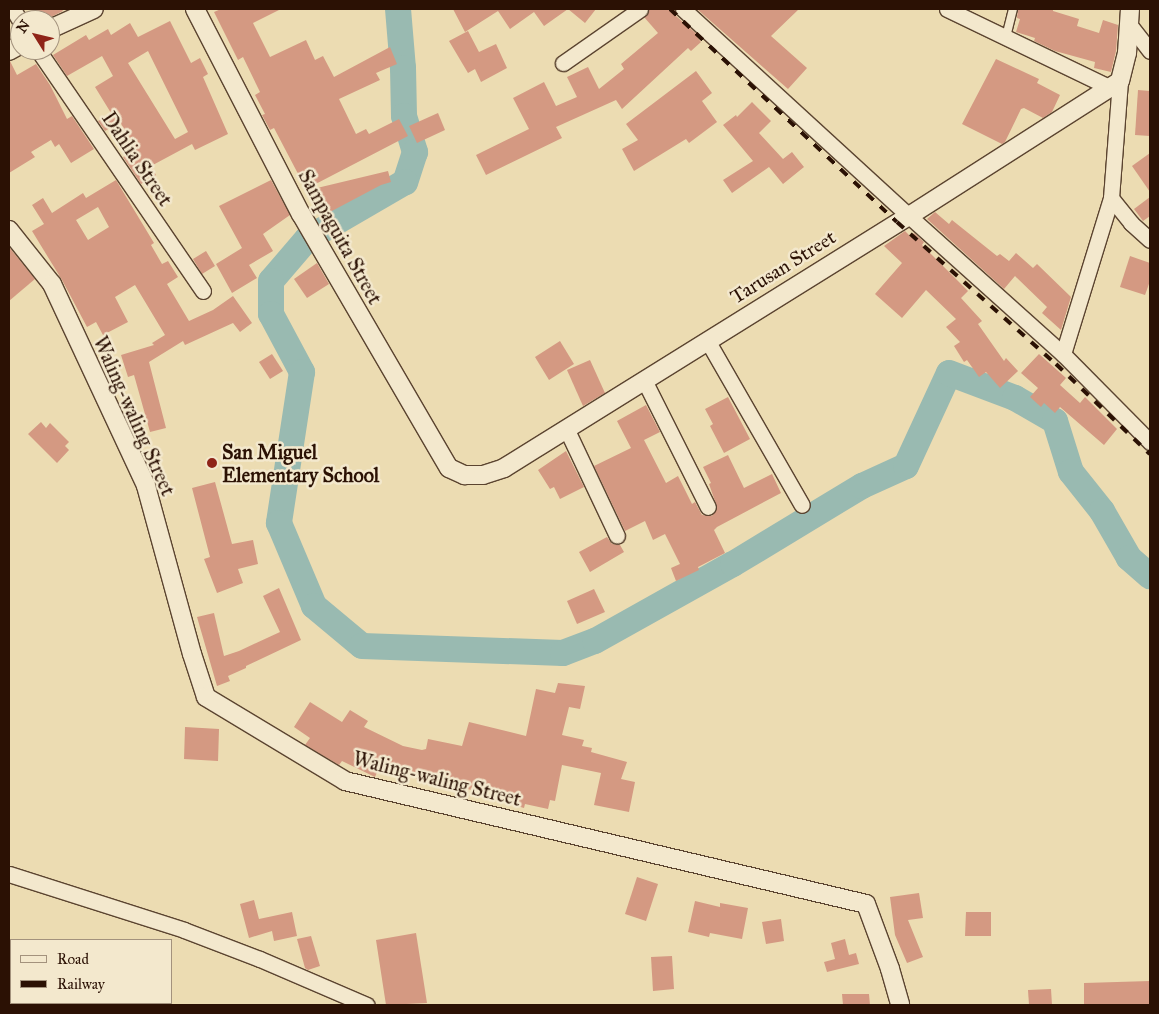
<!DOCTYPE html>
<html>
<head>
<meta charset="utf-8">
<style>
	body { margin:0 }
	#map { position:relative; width:1159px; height:1014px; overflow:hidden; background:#ecdcb2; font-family:"IM FELL Great Primer",serif }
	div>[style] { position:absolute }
	.river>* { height:26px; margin:-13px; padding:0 13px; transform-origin:13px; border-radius:13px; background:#99bab1 }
	.building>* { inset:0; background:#d49982 }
	.roads { filter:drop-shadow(1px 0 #5b4430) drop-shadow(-1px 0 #5b4430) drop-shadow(0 1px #5b4430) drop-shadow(0 -1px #5b4430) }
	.service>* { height:8px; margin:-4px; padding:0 4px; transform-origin:4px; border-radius:4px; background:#f3e8cd }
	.minor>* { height:15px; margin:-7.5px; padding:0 7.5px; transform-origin:7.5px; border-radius:7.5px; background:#f3e8cd }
	.tertiary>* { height:18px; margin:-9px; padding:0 9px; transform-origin:9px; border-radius:9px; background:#f3e8cd }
	.rail>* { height:4px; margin-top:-2px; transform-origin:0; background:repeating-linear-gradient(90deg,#2b1104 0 9px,transparent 0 18px) }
	.dots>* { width:14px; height:14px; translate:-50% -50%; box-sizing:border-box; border:2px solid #f3e8cd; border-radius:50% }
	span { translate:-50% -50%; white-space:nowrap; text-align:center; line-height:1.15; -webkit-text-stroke:5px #f3e8cd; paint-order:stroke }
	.street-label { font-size:20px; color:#2b1104 }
	.poi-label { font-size:20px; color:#2b1104; font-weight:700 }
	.left { translate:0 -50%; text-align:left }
	.frame { position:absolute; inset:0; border:10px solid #2b1104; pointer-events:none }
	.legend { position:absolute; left:10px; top:939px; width:162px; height:65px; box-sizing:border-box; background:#f3e8cd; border:1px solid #a3927d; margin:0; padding:6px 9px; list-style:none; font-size:15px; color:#2b1104 }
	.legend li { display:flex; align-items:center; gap:10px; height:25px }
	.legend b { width:25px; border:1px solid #a3927d }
	.north { position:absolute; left:10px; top:10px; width:50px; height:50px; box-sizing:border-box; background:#f3e8cd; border:1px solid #a3927d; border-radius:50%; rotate:306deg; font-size:14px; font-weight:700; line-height:20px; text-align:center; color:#2b1104 }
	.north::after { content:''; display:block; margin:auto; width:18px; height:22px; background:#8f2418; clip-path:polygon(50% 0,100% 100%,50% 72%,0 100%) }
</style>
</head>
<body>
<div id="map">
	<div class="river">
		<i style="left:398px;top:9px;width:59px;rotate:85.2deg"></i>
		<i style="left:403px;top:68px;width:48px;rotate:88.8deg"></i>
		<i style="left:404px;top:116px;width:38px;rotate:73deg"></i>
		<i style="left:415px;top:152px;width:32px;rotate:108deg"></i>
		<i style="left:405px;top:182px;width:113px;rotate:149.8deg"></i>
		<i style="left:307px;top:239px;width:55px;rotate:130.6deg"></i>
		<i style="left:271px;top:281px;width:33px;rotate:90deg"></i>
		<i style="left:271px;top:314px;width:66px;rotate:61.9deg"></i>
		<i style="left:302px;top:372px;width:153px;rotate:98.7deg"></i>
		<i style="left:279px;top:523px;width:90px;rotate:67.1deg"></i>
		<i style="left:314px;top:606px;width:62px;rotate:39.8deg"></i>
		<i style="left:362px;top:646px;width:201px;rotate:2deg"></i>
		<i style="left:563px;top:653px;width:34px;rotate:-21deg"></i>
		<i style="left:595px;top:641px;width:158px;rotate:-29.2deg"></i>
		<i style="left:733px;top:564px;width:151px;rotate:-31.2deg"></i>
		<i style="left:862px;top:486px;width:48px;rotate:-24.4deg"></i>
		<i style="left:906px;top:466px;width:102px;rotate:-65.2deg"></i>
		<i style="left:949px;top:373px;width:71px;rotate:20.7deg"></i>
		<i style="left:1015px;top:398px;width:46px;rotate:29.9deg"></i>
		<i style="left:1055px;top:421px;width:53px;rotate:72.6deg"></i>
		<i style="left:1071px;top:472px;width:50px;rotate:51.5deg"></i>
		<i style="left:1102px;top:511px;width:54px;rotate:60.1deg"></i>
		<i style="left:1129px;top:558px;width:28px;rotate:41deg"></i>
	</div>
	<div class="building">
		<i style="clip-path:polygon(32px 9px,62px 9px,63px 11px,45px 20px,38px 20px)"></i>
		<i style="clip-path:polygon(221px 9px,281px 9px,253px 23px,270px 57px,306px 40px,315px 60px,323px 56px,334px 77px,390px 47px,397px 64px,376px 73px,380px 80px,339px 99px,356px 134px,366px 129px,369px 134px,399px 119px,408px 136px,306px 189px,274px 128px,270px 130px,262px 115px,265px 114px,255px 95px,260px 92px,243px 57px,238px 60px,214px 12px)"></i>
		<i style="clip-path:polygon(453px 9px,596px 9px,585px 23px,568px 9px,544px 26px,534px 12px,510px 29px,498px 11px,465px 32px)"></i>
		<i style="clip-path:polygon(649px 9px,674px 9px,676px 16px,699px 36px,697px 37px,701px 42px,691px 51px,688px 48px,622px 109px,616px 100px,556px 127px,562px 138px,486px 175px,476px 155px,529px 129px,513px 98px,544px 82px,556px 106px,577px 97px,567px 77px,588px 67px,599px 89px,624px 69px,621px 64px,658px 33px,644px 17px)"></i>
		<i style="clip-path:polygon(697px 9px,799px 9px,771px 36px,807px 68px,788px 89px)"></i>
		<i style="clip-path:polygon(1018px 9px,1053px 9px,1053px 11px,1079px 19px,1077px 26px,1099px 33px,1103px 20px,1118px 25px,1116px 51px,1111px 72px,1094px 68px,1095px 62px,1055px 51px,1034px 41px,1035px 38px,1016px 32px,1020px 19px,1017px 18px)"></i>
		<i style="clip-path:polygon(evenodd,170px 21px,191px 63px,200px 58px,208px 74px,203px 77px,228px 134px,195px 150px,192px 144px,151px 166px,156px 175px,141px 184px,123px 157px,136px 150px,120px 122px,105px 131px,98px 121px,111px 113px,95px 87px,113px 76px,102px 56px,67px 76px,53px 55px,86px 35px,89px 40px,108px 29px,111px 35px,130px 23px,138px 37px,170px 21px,148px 51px,188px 132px,175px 139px,128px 63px,148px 51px)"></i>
		<i style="clip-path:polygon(468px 31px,479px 52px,496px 44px,507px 68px,481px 82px,475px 69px,468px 73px,449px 41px)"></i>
		<i style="clip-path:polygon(996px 59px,1039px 79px,1037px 83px,1060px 95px,1052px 112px,1043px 118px,1024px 108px,1021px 109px,1005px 142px,1002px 144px,962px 124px)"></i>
		<i style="clip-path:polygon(10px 61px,17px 75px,36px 64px,50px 85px,67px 119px,72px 116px,94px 149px,71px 163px,59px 144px,55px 147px,51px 140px,31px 152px,35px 157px,9px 173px)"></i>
		<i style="clip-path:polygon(696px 71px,712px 93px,702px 101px,717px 122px,689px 143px,686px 139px,634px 171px,622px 149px,638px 140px,626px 124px)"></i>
		<i style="clip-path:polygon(1138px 90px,1150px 91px,1150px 136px,1135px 135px)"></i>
		<i style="clip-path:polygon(752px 102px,771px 121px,759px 133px,783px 159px,792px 152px,804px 167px,783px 184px,769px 167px,732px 193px,723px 180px,753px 161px,723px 125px,736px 115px,737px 117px)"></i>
		<i style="clip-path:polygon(438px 113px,445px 130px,417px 143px,409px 126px)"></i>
		<i style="clip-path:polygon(1150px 153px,1150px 192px,1132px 166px)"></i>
		<i style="clip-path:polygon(388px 171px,391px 182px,381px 185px,330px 212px,317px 188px)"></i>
		<i style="clip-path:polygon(evenodd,116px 180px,154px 243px,151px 245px,162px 264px,168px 261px,178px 277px,167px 284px,189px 321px,213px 310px,233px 296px,252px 323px,240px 332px,233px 323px,185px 345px,183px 341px,149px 362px,166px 428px,150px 432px,134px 375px,128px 377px,121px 355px,154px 345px,152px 343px,165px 335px,135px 285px,115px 297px,128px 322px,103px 335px,96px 322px,87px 327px,62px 280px,32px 231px,44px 224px,32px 205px,43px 198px,52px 213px,83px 193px,86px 198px,116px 180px,98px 207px,109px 227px,88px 240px,76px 220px,98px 207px)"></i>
		<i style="clip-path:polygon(271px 180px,290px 215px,263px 234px,273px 251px,249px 265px,257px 278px,232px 293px,216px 264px,242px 248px,219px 206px)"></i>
		<i style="clip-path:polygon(1150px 197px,1150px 216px,1143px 221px,1134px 209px)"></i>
		<i style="clip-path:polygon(935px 212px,949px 224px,952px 220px,997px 256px,1000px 254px,1009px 261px,1016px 253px,1033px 268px,1037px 264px,1071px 297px,1061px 330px,1042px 313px,1047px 307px,1015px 276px,1004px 289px,927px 219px)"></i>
		<i style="clip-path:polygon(905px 231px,911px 237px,914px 233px,924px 242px,922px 245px,968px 291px,961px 298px,982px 321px,978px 324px,1004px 361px,1006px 358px,1018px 371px,1000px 388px,986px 372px,979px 377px,967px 360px,964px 362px,954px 346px,960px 342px,946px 327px,956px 319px,926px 290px,902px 318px,875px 294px,902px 263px,884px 246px)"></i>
		<i style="clip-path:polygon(9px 247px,35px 279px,9px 301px)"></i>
		<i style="clip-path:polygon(206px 251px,215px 266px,202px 274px,193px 259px)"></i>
		<i style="clip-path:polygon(1130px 256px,1150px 263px,1150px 281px,1145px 295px,1120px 287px)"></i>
		<i style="clip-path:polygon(317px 263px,329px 284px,307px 298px,294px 279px)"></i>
		<i style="clip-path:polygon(560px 341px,574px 364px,549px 380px,535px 357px)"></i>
		<i style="clip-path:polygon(272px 354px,283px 371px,270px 379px,259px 362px)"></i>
		<i style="clip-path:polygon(1039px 354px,1066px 378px,1060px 385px,1080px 403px,1085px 397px,1117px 429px,1104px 445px,1060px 407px,1055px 413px,1044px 403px,1041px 407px,1030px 397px,1038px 388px,1021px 373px)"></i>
		<i style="clip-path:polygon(590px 360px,605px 393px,583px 406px,567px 370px)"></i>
		<i style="clip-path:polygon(728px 397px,750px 439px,724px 453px,710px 426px,713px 424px,705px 409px)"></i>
		<i style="clip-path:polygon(646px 405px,660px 432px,644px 440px,666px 483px,678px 476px,692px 504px,695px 502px,702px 515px,712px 516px,717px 507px,709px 484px,711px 483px,703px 467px,728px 455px,744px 488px,772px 474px,781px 493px,717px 527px,714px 530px,725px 553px,698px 567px,699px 570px,676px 581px,671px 568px,680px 564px,665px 534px,653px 540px,645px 521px,625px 531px,594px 466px,631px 448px,617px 421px)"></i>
		<i style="clip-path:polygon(41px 422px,46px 428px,50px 423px,69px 442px,65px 446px,69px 450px,57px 463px,28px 434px)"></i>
		<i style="clip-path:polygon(566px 451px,584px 487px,560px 499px,554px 487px,550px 489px,538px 470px)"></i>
		<i style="clip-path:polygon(215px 482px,232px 544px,253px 540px,258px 564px,238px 569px,243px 583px,217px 593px,204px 559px,210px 557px,192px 488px)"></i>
		<i style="clip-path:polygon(607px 537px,612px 544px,620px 545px,624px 552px,590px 572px,579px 552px)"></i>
		<i style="clip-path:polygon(279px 588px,301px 640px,246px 666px,246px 668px,228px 676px,230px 681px,217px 686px,197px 617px,214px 613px,224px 656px,239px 651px,280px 632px,263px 596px)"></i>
		<i style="clip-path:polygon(594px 589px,605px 612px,577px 624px,567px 601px)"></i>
		<i style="clip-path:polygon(558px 683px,585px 686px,580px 709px,569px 707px,562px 735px,584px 740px,582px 746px,592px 748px,591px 752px,627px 762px,621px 779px,635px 782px,629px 812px,594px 805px,601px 773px,562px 765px,555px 801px,550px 800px,548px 809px,525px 804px,524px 808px,504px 802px,506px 797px,472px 786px,471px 790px,439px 780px,438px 783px,416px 779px,417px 777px,378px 770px,375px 777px,342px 761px,339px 765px,305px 745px,310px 738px,294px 727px,310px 702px,342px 722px,350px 710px,368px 721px,364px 727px,403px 746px,422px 750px,426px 749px,428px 739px,462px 746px,469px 722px,526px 736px,536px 689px,555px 693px)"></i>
		<i style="clip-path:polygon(185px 727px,219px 729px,218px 761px,184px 759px)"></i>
		<i style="clip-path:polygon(637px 877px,658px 884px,646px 921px,625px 914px)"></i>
		<i style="clip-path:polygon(919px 893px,923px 918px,908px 920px,923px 957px,907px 963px,895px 935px,890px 897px)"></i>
		<i style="clip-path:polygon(254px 900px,259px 919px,292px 912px,297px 936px,274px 941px,272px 931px,249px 938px,240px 904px)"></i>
		<i style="clip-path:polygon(695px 901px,720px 907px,720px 903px,748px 908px,742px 939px,710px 933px,709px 937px,688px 932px)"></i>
		<i style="clip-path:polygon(966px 912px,991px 912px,991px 936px,965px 936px)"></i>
		<i style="clip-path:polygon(781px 919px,784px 941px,766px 944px,762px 922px)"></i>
		<i style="clip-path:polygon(416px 933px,427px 1003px,386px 1005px,376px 940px)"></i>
		<i style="clip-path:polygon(311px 936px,320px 966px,308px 970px,305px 968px,297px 939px)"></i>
		<i style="clip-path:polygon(845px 939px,849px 955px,856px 953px,859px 964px,827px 972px,824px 962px,835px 959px,831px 943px)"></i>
		<i style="clip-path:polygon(672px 956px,674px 989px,653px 991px,651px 957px)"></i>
		<i style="clip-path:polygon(1150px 981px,1150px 1005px,1084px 1005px,1084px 983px)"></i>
		<i style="clip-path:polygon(1051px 989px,1052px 1005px,1029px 1005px,1028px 990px)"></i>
		<i style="clip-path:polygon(842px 994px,869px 994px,870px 1005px,843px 1005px)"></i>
	</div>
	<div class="roads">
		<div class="service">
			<i style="left:1006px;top:37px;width:29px;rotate:-76deg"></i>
		</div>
		<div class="minor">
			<i style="left:13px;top:9px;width:14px;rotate:60deg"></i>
			<i style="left:683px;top:9px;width:306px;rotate:42.5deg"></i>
			<i style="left:909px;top:216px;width:207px;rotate:41.9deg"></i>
			<i style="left:1063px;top:354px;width:124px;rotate:45.3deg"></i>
			<i style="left:947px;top:9px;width:182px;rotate:25.7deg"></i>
			<i style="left:1129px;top:24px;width:34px;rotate:52deg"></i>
			<i style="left:38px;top:50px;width:292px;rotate:55.6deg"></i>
			<i style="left:563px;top:63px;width:94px;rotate:-35deg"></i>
			<i style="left:1120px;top:81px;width:117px;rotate:94.4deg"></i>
			<i style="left:1111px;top:198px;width:32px;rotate:51deg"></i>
			<i style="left:1131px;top:223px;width:25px;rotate:42deg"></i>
			<i style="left:707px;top:340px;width:190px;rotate:60.1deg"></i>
			<i style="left:1063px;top:354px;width:163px;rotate:-72.9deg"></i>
			<i style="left:644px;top:380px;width:142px;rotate:63.3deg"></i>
			<i style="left:566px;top:428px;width:119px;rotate:64.7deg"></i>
			<i style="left:9px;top:874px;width:184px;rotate:17.7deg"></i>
			<i style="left:184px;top:930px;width:81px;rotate:20.9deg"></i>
			<i style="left:260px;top:959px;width:116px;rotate:23.3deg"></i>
		</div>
		<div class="tertiary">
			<i style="left:195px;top:9px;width:231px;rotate:62.7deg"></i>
			<i style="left:301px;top:214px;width:294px;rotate:59.8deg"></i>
			<i style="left:449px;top:468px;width:17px;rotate:25deg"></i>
			<i style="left:464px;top:475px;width:19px"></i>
			<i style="left:483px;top:475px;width:22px;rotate:-18deg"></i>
			<i style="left:504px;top:468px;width:477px;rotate:-31.9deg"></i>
			<i style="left:909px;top:216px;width:250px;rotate:-32.6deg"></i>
			<i style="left:1120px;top:81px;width:29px;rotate:-76deg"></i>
			<i style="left:1127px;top:53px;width:44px;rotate:-86.1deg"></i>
			<i style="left:50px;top:29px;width:48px;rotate:-24.4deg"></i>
			<i style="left:9px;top:51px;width:13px;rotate:-29deg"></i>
			<i style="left:9px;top:230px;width:69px;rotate:51.5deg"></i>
			<i style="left:52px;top:284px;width:223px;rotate:65deg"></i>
			<i style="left:146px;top:486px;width:174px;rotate:74.7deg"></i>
			<i style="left:192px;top:654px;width:45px;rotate:72deg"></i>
			<i style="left:206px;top:697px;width:162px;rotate:31.1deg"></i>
			<i style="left:345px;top:781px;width:535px;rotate:13.28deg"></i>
			<i style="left:866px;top:904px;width:69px;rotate:69.7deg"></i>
			<i style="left:890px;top:969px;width:37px;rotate:74deg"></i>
		</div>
	</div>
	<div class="rail">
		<i style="left:670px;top:9px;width:311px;rotate:43.2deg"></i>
		<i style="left:897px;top:222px;width:213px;rotate:41.8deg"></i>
		<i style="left:1056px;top:364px;width:130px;rotate:43.8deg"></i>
	</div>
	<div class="dots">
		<i style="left:212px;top:463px;background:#8f2418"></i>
	</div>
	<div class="street-label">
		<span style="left:137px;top:159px;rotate:56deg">Dahlia Street</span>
		<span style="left:340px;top:237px;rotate:61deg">Sampaguita Street</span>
		<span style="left:783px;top:267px;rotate:-32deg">Tarusan Street</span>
		<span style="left:134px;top:416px;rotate:66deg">Waling-waling Street</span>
		<span style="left:437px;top:779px;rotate:14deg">Waling-waling Street</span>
	</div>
	<div class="poi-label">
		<span class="left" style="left:222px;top:464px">San Miguel<br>Elementary School</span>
	</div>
	<div class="frame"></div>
	<ul class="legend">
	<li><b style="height:6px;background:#f3e8cd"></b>Road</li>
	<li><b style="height:6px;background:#2b1104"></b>Railway</li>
	</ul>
	<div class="north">N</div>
</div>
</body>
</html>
